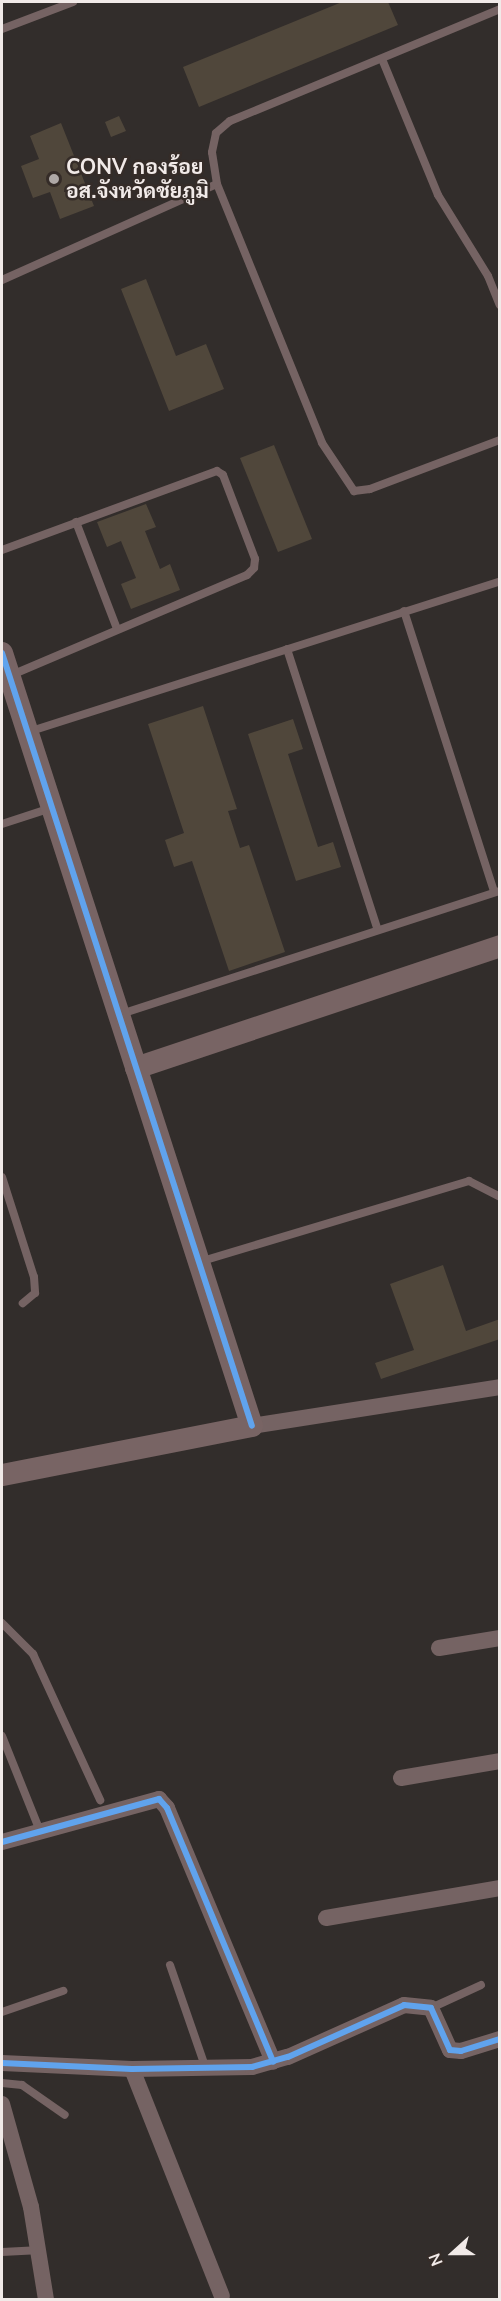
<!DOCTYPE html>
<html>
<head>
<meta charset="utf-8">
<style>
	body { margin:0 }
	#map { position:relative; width:501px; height:2301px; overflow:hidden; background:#322d2b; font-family:"Nunito Sans",Sarabun,sans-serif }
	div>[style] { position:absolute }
	.building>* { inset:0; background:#50473b }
	.lane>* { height:8px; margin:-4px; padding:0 4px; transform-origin:4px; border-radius:4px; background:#756363 }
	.street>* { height:16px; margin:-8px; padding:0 8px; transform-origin:8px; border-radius:8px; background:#756363 }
	.secondary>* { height:22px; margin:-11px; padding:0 11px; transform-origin:11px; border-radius:11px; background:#786464 }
	.cycleway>* { height:6px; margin:-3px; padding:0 3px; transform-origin:3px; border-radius:3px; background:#60a3ed }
	.dots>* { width:16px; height:16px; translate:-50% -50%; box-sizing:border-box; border:3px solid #352c28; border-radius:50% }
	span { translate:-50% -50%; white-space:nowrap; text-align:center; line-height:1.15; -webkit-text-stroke:5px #352c28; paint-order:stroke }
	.poi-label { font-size:21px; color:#f1eae8; font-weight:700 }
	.left { translate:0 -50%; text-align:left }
	.frame { position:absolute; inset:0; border:3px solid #f1eae8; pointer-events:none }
	.north { position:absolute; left:423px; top:2223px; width:60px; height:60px; -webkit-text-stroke:4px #352c28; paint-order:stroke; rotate:249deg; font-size:16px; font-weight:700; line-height:24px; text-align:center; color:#f1eae8 }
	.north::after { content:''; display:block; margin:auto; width:21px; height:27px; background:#f1eae8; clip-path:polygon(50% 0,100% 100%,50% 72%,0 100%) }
</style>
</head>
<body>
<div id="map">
	<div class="building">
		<i style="clip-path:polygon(342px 2px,388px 2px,398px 25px,199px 107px,183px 67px)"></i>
		<i style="clip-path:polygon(119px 116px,126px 131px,111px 137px,105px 122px)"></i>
		<i style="clip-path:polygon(61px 123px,94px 206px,60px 219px,50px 192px,33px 198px,21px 166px,39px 159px,30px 136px)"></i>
		<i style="clip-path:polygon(146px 279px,176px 356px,206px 344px,224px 389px,169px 411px,121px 289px)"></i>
		<i style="clip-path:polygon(274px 445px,312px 539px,278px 552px,240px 458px)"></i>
		<i style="clip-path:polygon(146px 504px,156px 527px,145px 531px,160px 569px,170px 564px,180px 590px,131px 609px,121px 584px,136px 578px,121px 541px,107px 547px,97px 522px)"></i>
		<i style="clip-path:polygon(203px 706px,237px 809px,228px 811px,240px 848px,249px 845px,285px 952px,229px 971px,192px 861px,174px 867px,165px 840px,184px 833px,148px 724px)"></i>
		<i style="clip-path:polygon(293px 719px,303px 749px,288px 754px,318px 847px,333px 842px,341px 867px,296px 881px,248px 734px)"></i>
		<i style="clip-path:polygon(443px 1265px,466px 1331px,500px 1319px,500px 1339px,381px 1379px,375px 1363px,414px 1350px,390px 1284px)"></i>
	</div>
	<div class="lane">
		<i style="left:2px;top:29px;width:76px;rotate:-20.8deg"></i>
		<i style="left:382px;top:59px;width:147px;rotate:67.6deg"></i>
		<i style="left:438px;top:195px;width:95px;rotate:58.3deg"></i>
		<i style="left:488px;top:276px;width:31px;rotate:68deg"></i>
		<i style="left:217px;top:184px;width:279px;rotate:67.9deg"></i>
		<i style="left:322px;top:443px;width:58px;rotate:56.3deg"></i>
		<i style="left:354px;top:491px;width:16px;rotate:-7deg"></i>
		<i style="left:370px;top:489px;width:139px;rotate:-20.7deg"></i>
		<i style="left:2px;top:280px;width:235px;rotate:-24.1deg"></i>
		<i style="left:217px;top:184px;width:32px;rotate:-99deg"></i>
		<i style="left:212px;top:152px;width:19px;rotate:-78deg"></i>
		<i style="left:216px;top:133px;width:18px;rotate:-41deg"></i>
		<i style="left:230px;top:121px;width:292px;rotate:-22.5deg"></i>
		<i style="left:76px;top:522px;width:115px;rotate:69deg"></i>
		<i style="left:2px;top:550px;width:229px;rotate:-20.2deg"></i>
		<i style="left:217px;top:471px;width:7px;rotate:34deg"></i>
		<i style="left:223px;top:475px;width:90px;rotate:69.1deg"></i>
		<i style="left:255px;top:559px;width:9px;rotate:96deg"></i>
		<i style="left:254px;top:568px;width:10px;rotate:135deg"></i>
		<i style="left:247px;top:575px;width:259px;rotate:157deg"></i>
		<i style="left:404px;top:611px;width:295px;rotate:72.2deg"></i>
		<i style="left:287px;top:649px;width:295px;rotate:72.1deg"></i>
		<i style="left:28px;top:732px;width:496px;rotate:-17.7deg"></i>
		<i style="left:2px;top:824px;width:52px;rotate:-18.1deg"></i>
		<i style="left:121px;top:1014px;width:398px;rotate:-18deg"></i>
		<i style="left:2px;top:1177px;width:105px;rotate:72.3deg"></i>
		<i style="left:34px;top:1277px;width:16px;rotate:86deg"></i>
		<i style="left:35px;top:1293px;width:16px;rotate:140deg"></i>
		<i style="left:199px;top:1262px;width:282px;rotate:-16.7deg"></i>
		<i style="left:469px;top:1181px;width:35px;rotate:27deg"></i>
		<i style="left:2px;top:1623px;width:44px;rotate:45deg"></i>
		<i style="left:33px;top:1654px;width:161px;rotate:65.3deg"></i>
		<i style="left:2px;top:1736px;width:102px;rotate:68.2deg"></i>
		<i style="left:170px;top:1965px;width:110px;rotate:70.9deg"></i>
		<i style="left:431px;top:2008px;width:55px;rotate:-24.7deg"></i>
		<i style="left:2px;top:2012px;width:65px;rotate:-19deg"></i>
		<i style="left:2px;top:2083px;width:20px;rotate:6deg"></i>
		<i style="left:22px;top:2085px;width:52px;rotate:34.9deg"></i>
		<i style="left:2px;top:2252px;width:34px;rotate:-3deg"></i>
	</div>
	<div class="street">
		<i style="left:252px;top:1426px;width:251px;rotate:-8.9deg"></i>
		<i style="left:439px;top:1648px;width:62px;rotate:-9.3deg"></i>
		<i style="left:401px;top:1778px;width:100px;rotate:-9.7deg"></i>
		<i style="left:2px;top:1842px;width:163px;rotate:-15.3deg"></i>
		<i style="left:159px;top:1799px;width:12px;rotate:48deg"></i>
		<i style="left:167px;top:1808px;width:275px;rotate:67.3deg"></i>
		<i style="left:326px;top:1918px;width:177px;rotate:-9.8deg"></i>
		<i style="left:2px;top:2063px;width:130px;rotate:2.6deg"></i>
		<i style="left:132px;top:2069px;width:120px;rotate:-1deg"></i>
		<i style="left:252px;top:2067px;width:37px;rotate:-16deg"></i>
		<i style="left:288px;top:2057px;width:127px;rotate:-24.1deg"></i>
		<i style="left:404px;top:2005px;width:27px;rotate:6deg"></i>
		<i style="left:431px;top:2008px;width:46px;rotate:65.7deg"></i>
		<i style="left:450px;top:2050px;width:11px;rotate:5deg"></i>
		<i style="left:461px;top:2051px;width:41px;rotate:-17.1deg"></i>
		<i style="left:132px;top:2069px;width:244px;rotate:68.4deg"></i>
		<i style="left:2px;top:2104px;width:107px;rotate:74.3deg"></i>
		<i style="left:31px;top:2207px;width:94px;rotate:80.8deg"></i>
	</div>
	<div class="secondary">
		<i style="left:2px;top:653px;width:812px;rotate:72.08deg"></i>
		<i style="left:252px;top:1426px;width:255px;rotate:168.9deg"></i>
		<i style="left:136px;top:1068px;width:384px;rotate:-18.5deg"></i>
	</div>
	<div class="cycleway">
		<i style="left:2px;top:653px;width:812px;rotate:72.08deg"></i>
		<i style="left:2px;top:1842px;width:163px;rotate:-15.3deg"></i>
		<i style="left:159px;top:1799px;width:12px;rotate:48deg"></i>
		<i style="left:167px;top:1808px;width:275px;rotate:67.3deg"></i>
		<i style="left:2px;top:2063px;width:130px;rotate:2.6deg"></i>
		<i style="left:132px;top:2069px;width:120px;rotate:-1deg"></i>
		<i style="left:252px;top:2067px;width:37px;rotate:-16deg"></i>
		<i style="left:288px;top:2057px;width:127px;rotate:-24.1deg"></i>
		<i style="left:404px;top:2005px;width:27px;rotate:6deg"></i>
		<i style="left:431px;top:2008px;width:46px;rotate:65.7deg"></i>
		<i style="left:450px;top:2050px;width:11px;rotate:5deg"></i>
		<i style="left:461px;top:2051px;width:41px;rotate:-17.1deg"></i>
	</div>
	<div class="dots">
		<i style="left:54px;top:179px;background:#aea8a6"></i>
	</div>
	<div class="poi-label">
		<span class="left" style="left:66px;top:179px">CONV กองร้อย<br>อส.จังหวัดชัยภูมิ</span>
	</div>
	<div class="frame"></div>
	<div class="north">N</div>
</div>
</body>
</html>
